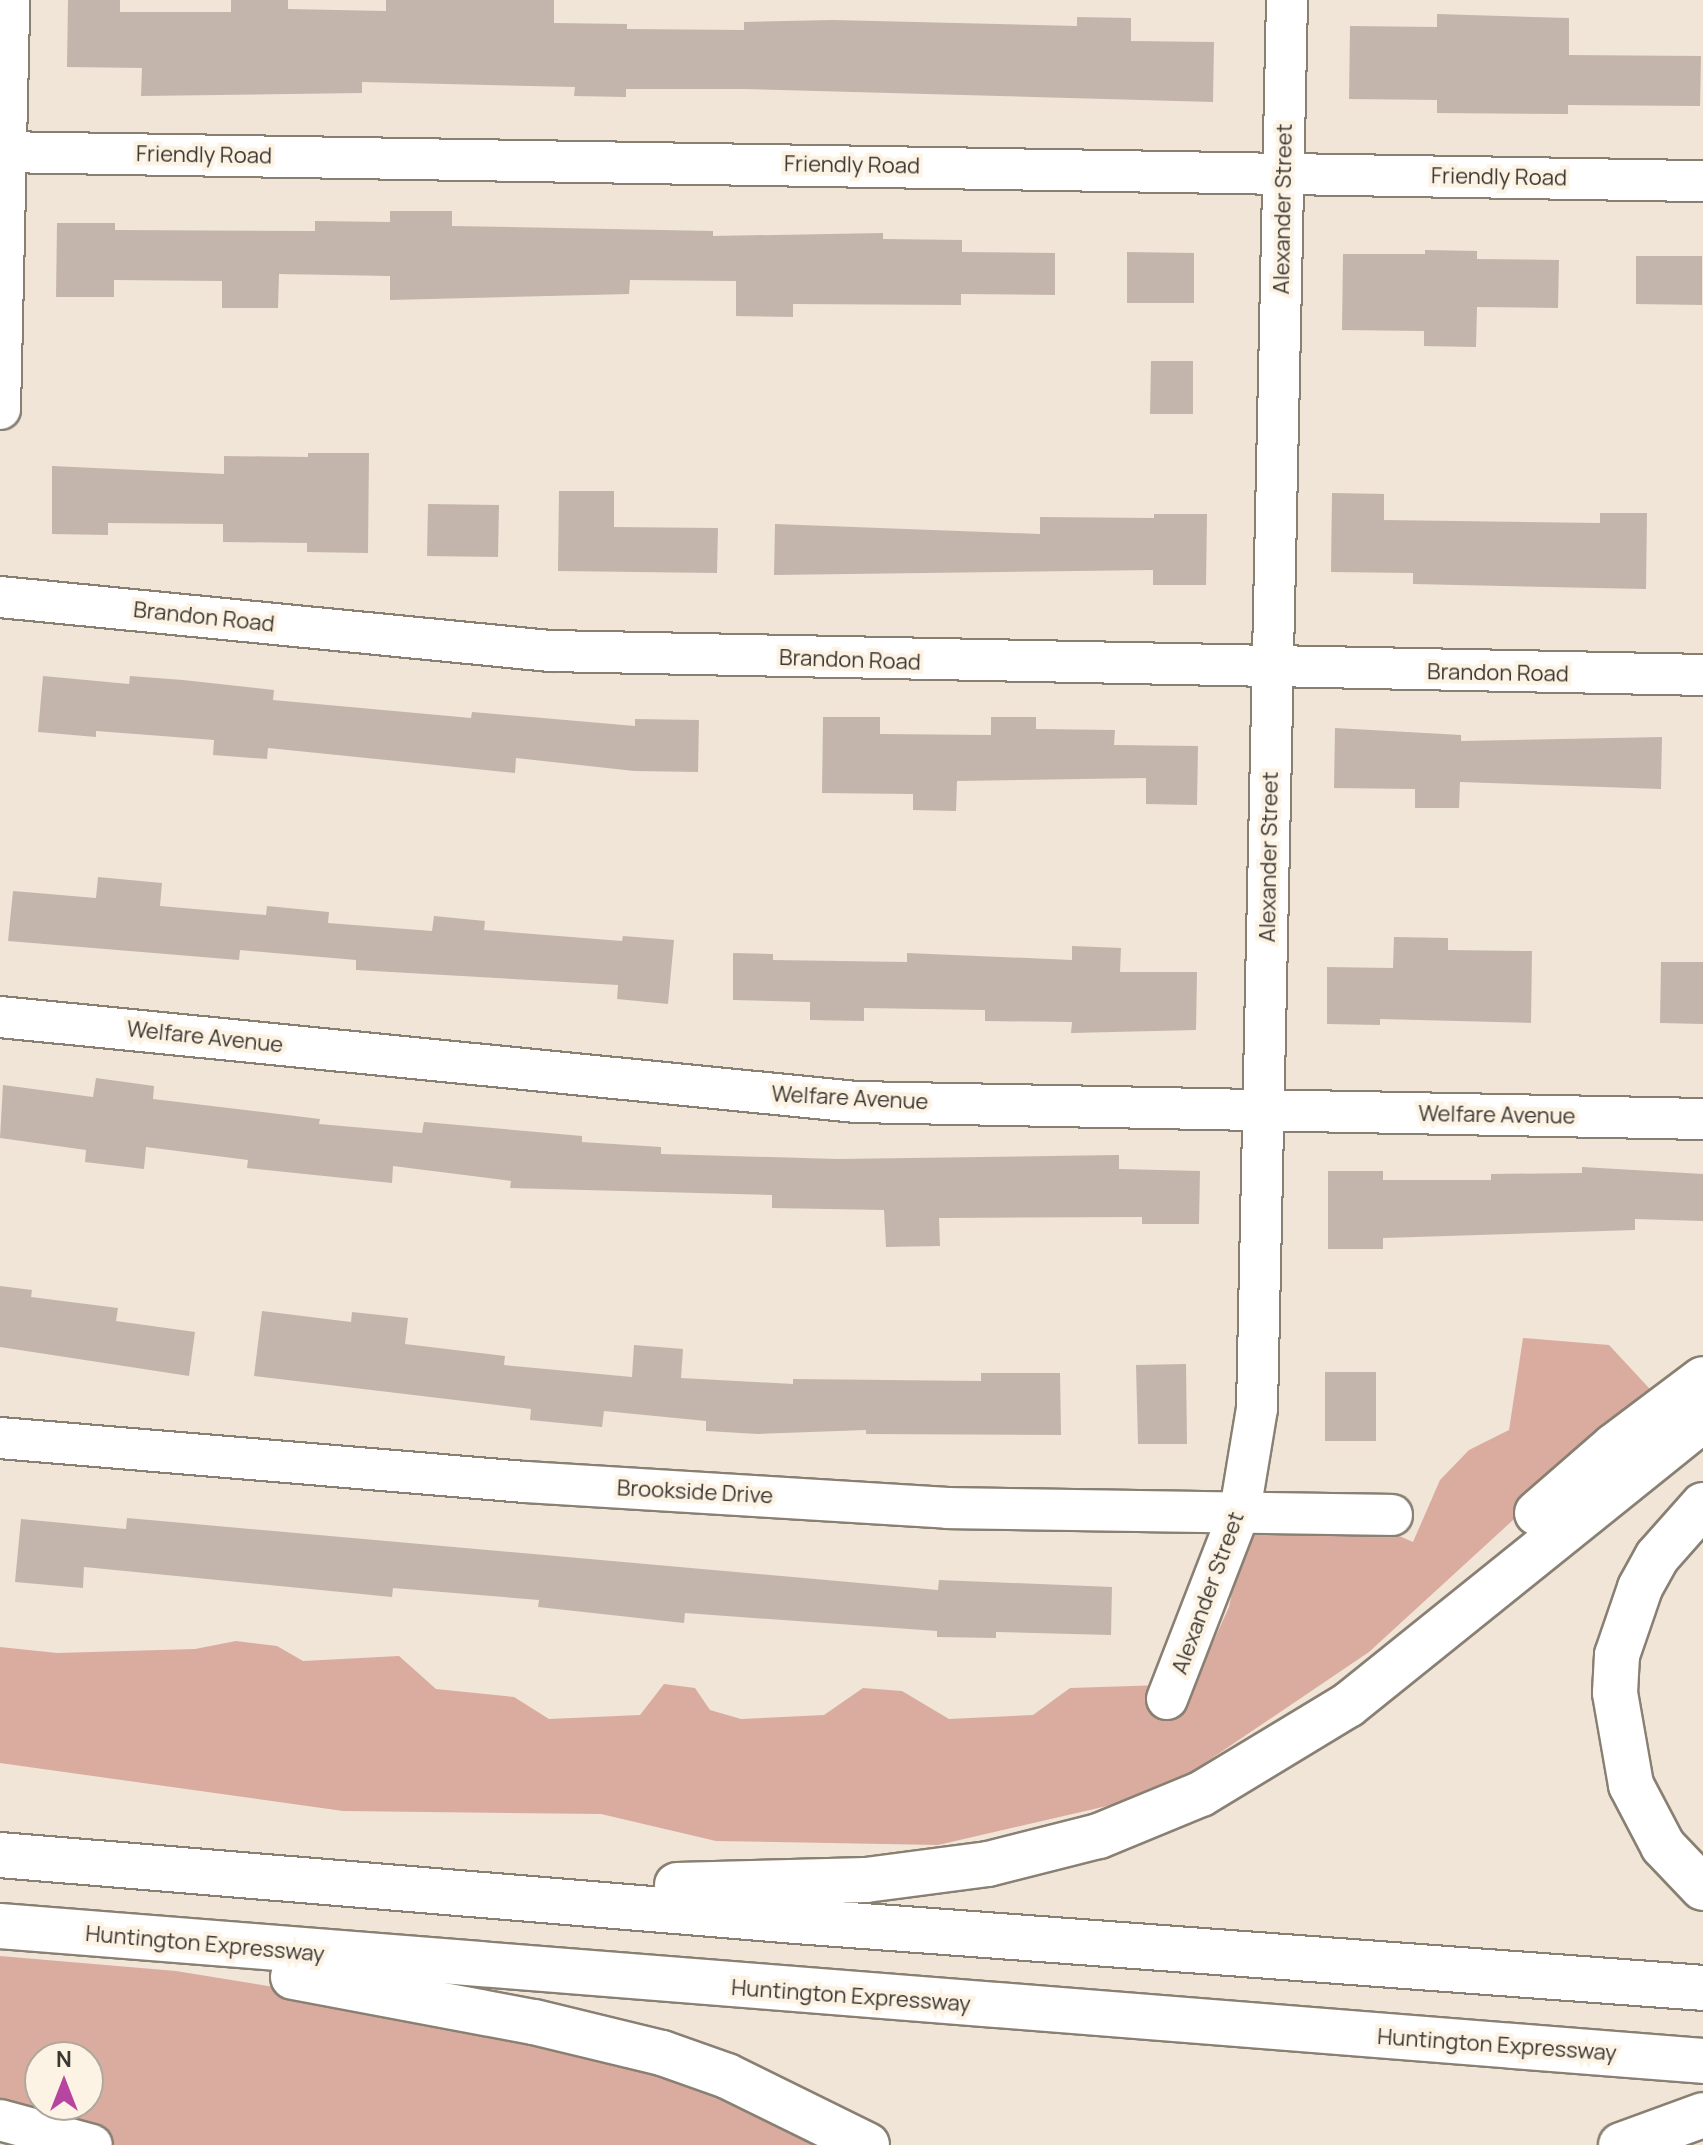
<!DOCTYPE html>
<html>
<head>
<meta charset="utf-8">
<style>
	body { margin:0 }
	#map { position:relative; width:1703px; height:2145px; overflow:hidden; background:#f0e5d7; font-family:Manrope,sans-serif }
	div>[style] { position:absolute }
	.forest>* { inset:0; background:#daac9f }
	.building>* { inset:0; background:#c4b5ac }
	.roads { filter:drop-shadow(2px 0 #898073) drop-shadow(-2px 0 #898073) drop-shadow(0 2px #898073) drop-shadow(0 -2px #898073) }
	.minor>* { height:40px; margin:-20px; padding:0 20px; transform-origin:20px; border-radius:20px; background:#fff }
	.highway>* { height:44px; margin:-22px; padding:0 22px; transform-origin:22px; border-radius:22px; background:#fff }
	span { translate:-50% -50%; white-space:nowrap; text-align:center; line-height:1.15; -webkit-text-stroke:8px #fdf3e4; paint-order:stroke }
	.street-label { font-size:22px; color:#3b3731 }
	.north { position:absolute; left:24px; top:2041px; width:80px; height:80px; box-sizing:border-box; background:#fdf3e4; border:2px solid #afa89c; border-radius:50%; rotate:0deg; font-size:22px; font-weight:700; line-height:32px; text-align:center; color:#3b3731 }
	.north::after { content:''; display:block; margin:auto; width:28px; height:36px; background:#b7459f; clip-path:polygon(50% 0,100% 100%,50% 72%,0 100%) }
</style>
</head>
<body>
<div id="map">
	<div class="forest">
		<i style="clip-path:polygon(1523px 1338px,1609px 1345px,1675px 1416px,1596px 1444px,1369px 1652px,1159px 1794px,938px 1845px,716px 1841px,601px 1814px,343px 1811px,0 1763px,0 1647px,57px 1653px,195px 1649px,236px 1641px,277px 1646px,303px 1661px,399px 1656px,436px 1689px,514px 1697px,549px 1719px,640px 1715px,664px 1684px,695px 1688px,710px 1710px,741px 1719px,824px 1715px,863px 1688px,902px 1691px,949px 1719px,1033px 1715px,1070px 1688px,1194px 1684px,1229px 1607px,1246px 1524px,1381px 1528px,1413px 1542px,1440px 1480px,1469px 1450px,1509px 1430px)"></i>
		<i style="clip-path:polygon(evenodd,0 1956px,176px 1971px,545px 2031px,854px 2145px,98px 2145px,0 2119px,0 1956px,40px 2057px,88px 2057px,88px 2105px,40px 2105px,40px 2057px)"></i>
	</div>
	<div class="building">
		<i style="clip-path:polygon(68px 0,120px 0,120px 12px,231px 12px,231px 0,288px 0,288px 9px,386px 11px,386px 0,554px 0,554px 23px,627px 24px,627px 29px,744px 30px,744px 22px,833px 20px,1077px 26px,1077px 17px,1131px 18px,1131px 41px,1214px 42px,1213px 102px,744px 89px,626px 89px,626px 97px,574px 96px,575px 87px,362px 82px,362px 93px,141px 96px,142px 68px,67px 67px)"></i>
		<i style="clip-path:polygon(1437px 14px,1569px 18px,1569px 55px,1701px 56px,1700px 106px,1568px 105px,1568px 114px,1437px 113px,1437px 100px,1349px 99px,1350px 26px,1437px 27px)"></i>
		<i style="clip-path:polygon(390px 211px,452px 211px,452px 226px,713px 231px,713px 236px,883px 233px,883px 239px,962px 240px,962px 252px,1055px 253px,1055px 295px,961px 294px,961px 305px,793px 304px,793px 317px,736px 316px,736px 281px,630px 280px,629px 294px,390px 300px,390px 276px,279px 274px,278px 308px,222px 308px,222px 281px,114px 280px,114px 297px,56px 297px,57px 223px,115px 223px,115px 230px,315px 231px,315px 221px,390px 222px)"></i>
		<i style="clip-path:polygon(1425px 250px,1477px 251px,1477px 259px,1559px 260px,1558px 308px,1477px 307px,1476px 347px,1424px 346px,1424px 331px,1342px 330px,1343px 254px,1425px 254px)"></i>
		<i style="clip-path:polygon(1127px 252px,1194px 253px,1194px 303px,1127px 303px)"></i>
		<i style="clip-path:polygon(1636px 256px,1702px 256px,1702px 305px,1636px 304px)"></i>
		<i style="clip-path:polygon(1151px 361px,1193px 361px,1193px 414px,1150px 414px)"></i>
		<i style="clip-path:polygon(308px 453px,369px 453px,368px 553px,307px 552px,307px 543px,223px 542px,223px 524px,108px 523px,108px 535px,52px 534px,52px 466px,224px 474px,224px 456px,308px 457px)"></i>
		<i style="clip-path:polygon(559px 491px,614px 491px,614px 527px,718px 528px,717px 573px,558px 571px)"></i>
		<i style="clip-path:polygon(1332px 493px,1384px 494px,1384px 520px,1600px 523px,1600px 513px,1647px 513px,1646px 589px,1413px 584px,1413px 573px,1331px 572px)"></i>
		<i style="clip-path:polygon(428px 504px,499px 505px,498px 557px,427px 556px)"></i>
		<i style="clip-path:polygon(1154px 514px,1207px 514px,1206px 585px,1153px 585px,1153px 570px,774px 575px,775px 524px,1040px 534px,1040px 517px,1154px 518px)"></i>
		<i style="clip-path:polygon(43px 676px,129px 684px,130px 676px,183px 680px,274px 690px,273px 700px,471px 718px,472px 712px,635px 726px,635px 719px,699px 720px,698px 772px,634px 771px,516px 758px,515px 773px,268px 748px,267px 759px,213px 755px,214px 740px,96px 731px,96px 737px,38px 732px)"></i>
		<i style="clip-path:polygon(823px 717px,880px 717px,880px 734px,991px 735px,991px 717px,1036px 717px,1036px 729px,1115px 730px,1114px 745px,1198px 746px,1197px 805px,1146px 804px,1146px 778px,957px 781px,956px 811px,913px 810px,913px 794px,822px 793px)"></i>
		<i style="clip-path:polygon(1335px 728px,1461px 735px,1461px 741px,1662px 737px,1661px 789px,1460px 782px,1459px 808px,1415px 808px,1415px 789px,1334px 788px)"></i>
		<i style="clip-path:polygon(98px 877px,162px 883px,160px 906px,266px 915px,267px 906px,329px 912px,328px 923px,432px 931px,434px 916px,485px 921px,484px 930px,622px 941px,623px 936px,674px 940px,668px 1004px,617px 999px,618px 985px,356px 970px,356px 960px,240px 950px,239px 960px,8px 941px,13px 891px,96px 898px)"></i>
		<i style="clip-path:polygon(1394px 937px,1448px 938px,1448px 950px,1532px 951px,1531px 1023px,1380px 1019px,1380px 1025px,1327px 1024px,1327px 967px,1393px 968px)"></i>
		<i style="clip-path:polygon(1072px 946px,1121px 948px,1120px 972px,1197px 972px,1196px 1030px,1071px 1033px,1072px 1022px,985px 1021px,985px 1010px,864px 1008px,864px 1021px,810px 1020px,810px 1002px,733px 1000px,733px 953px,773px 954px,773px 960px,907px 962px,907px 953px,1072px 960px)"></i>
		<i style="clip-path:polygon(1661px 962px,1703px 962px,1703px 1024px,1660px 1023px)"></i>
		<i style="clip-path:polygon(96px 1078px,154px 1086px,153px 1099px,320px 1119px,319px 1124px,422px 1133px,424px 1122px,582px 1136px,582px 1142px,661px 1147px,661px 1154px,837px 1159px,1119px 1155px,1119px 1169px,1200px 1171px,1199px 1224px,1142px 1224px,1142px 1217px,939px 1218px,940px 1246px,886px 1247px,884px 1210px,772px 1208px,772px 1195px,510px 1188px,511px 1181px,393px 1166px,392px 1183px,247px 1168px,248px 1160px,146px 1147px,144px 1169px,85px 1162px,86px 1150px,0 1138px,3px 1085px,93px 1097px)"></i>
		<i style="clip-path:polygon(1582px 1167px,1703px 1174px,1703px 1221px,1635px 1219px,1635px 1230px,1383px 1238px,1383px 1249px,1328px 1249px,1328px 1171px,1383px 1171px,1383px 1180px,1491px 1180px,1491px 1174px,1582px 1173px)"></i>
		<i style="clip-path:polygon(0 1286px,32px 1290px,31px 1297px,118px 1308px,116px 1321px,195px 1332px,189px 1376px,0 1347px)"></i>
		<i style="clip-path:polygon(262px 1311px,351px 1322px,352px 1312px,408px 1318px,405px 1344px,505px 1356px,504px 1365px,632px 1377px,634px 1345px,683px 1349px,681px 1378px,793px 1384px,793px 1379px,981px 1381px,981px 1373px,1060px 1373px,1061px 1435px,866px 1434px,866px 1430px,758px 1434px,706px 1431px,706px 1421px,604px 1411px,602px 1427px,530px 1420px,531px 1409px,254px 1376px)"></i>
		<i style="clip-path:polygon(1186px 1364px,1187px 1444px,1138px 1444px,1136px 1365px)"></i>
		<i style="clip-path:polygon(1325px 1372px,1376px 1372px,1376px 1441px,1325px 1441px)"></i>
		<i style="clip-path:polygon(127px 1518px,938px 1590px,939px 1580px,1112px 1587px,1111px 1635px,996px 1632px,996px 1638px,937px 1637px,937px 1631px,685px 1613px,684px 1623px,538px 1607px,539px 1600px,393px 1588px,392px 1597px,84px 1567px,83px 1588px,15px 1582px,21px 1519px,126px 1529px)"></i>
	</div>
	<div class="roads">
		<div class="minor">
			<i style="left:0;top:152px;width:1703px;rotate:0.98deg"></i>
			<i style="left:0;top:409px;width:409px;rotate:-88.7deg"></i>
			<i style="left:0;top:597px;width:553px;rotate:5.61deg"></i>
			<i style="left:550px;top:651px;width:1153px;rotate:1.19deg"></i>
			<i style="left:0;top:1017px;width:860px;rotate:5.67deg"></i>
			<i style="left:856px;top:1102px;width:847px;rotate:1.15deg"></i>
			<i style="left:0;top:1438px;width:527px;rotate:4.79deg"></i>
			<i style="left:525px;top:1482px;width:424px;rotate:3.5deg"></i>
			<i style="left:948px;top:1508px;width:444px;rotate:0.9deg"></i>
			<i style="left:1167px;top:1699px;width:202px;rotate:-68.8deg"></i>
			<i style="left:1240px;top:1511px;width:104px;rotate:-80.6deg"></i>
			<i style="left:1257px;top:1408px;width:1408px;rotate:-88.78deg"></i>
			<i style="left:0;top:2120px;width:95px;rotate:15.2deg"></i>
		</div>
		<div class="highway">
			<i style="left:1703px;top:1505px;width:69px;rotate:131.5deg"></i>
			<i style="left:1657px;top:1557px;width:35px;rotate:119deg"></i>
			<i style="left:1640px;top:1588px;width:71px;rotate:108.9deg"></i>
			<i style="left:1617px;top:1655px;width:38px;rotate:93deg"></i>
			<i style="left:1615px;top:1693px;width:93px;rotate:80.1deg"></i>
			<i style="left:1631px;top:1785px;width:69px;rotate:62.3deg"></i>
			<i style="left:1663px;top:1846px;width:58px;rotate:46.4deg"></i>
			<i style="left:1537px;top:1513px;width:102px;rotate:-41deg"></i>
			<i style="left:1614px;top:1446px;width:111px;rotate:-37deg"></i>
			<i style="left:0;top:1855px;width:799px;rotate:4.74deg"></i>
			<i style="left:796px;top:1921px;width:909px;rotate:4.22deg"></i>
			<i style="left:677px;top:1885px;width:189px;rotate:-1.5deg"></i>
			<i style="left:866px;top:1880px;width:123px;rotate:-7.5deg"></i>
			<i style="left:988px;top:1864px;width:114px;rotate:-14.2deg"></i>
			<i style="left:1099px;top:1836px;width:110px;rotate:-22.4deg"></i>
			<i style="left:1201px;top:1794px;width:172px;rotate:-31.2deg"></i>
			<i style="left:1348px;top:1705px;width:455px;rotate:-38.8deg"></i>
			<i style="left:0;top:1926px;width:1708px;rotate:4.53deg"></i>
			<i style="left:293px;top:1977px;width:245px;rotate:10.6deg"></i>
			<i style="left:534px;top:2022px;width:132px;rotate:13.6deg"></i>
			<i style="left:662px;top:2053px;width:69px;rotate:19.5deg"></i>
			<i style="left:727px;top:2076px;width:156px;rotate:26.2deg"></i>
			<i style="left:1621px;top:2145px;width:87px;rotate:-20.1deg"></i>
		</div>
	</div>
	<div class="street-label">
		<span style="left:204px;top:155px;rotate:1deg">Friendly Road</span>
		<span style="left:852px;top:165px;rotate:1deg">Friendly Road</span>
		<span style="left:1499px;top:177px;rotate:1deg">Friendly Road</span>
		<span style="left:1283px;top:209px;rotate:-89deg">Alexander Street</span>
		<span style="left:204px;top:617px;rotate:6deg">Brandon Road</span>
		<span style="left:850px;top:660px;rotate:2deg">Brandon Road</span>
		<span style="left:1498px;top:673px;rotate:1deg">Brandon Road</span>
		<span style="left:1269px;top:857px;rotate:-89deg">Alexander Street</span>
		<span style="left:205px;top:1037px;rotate:6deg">Welfare Avenue</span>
		<span style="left:850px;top:1098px;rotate:3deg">Welfare Avenue</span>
		<span style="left:1497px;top:1115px;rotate:1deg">Welfare Avenue</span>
		<span style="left:695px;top:1492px;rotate:3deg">Brookside Drive</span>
		<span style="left:1208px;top:1593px;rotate:-70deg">Alexander Street</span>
		<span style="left:205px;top:1944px;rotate:5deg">Huntington Expressway</span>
		<span style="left:851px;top:1996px;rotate:4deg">Huntington Expressway</span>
		<span style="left:1497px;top:2045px;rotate:4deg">Huntington Expressway</span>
	</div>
	<div class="north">N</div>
</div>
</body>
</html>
